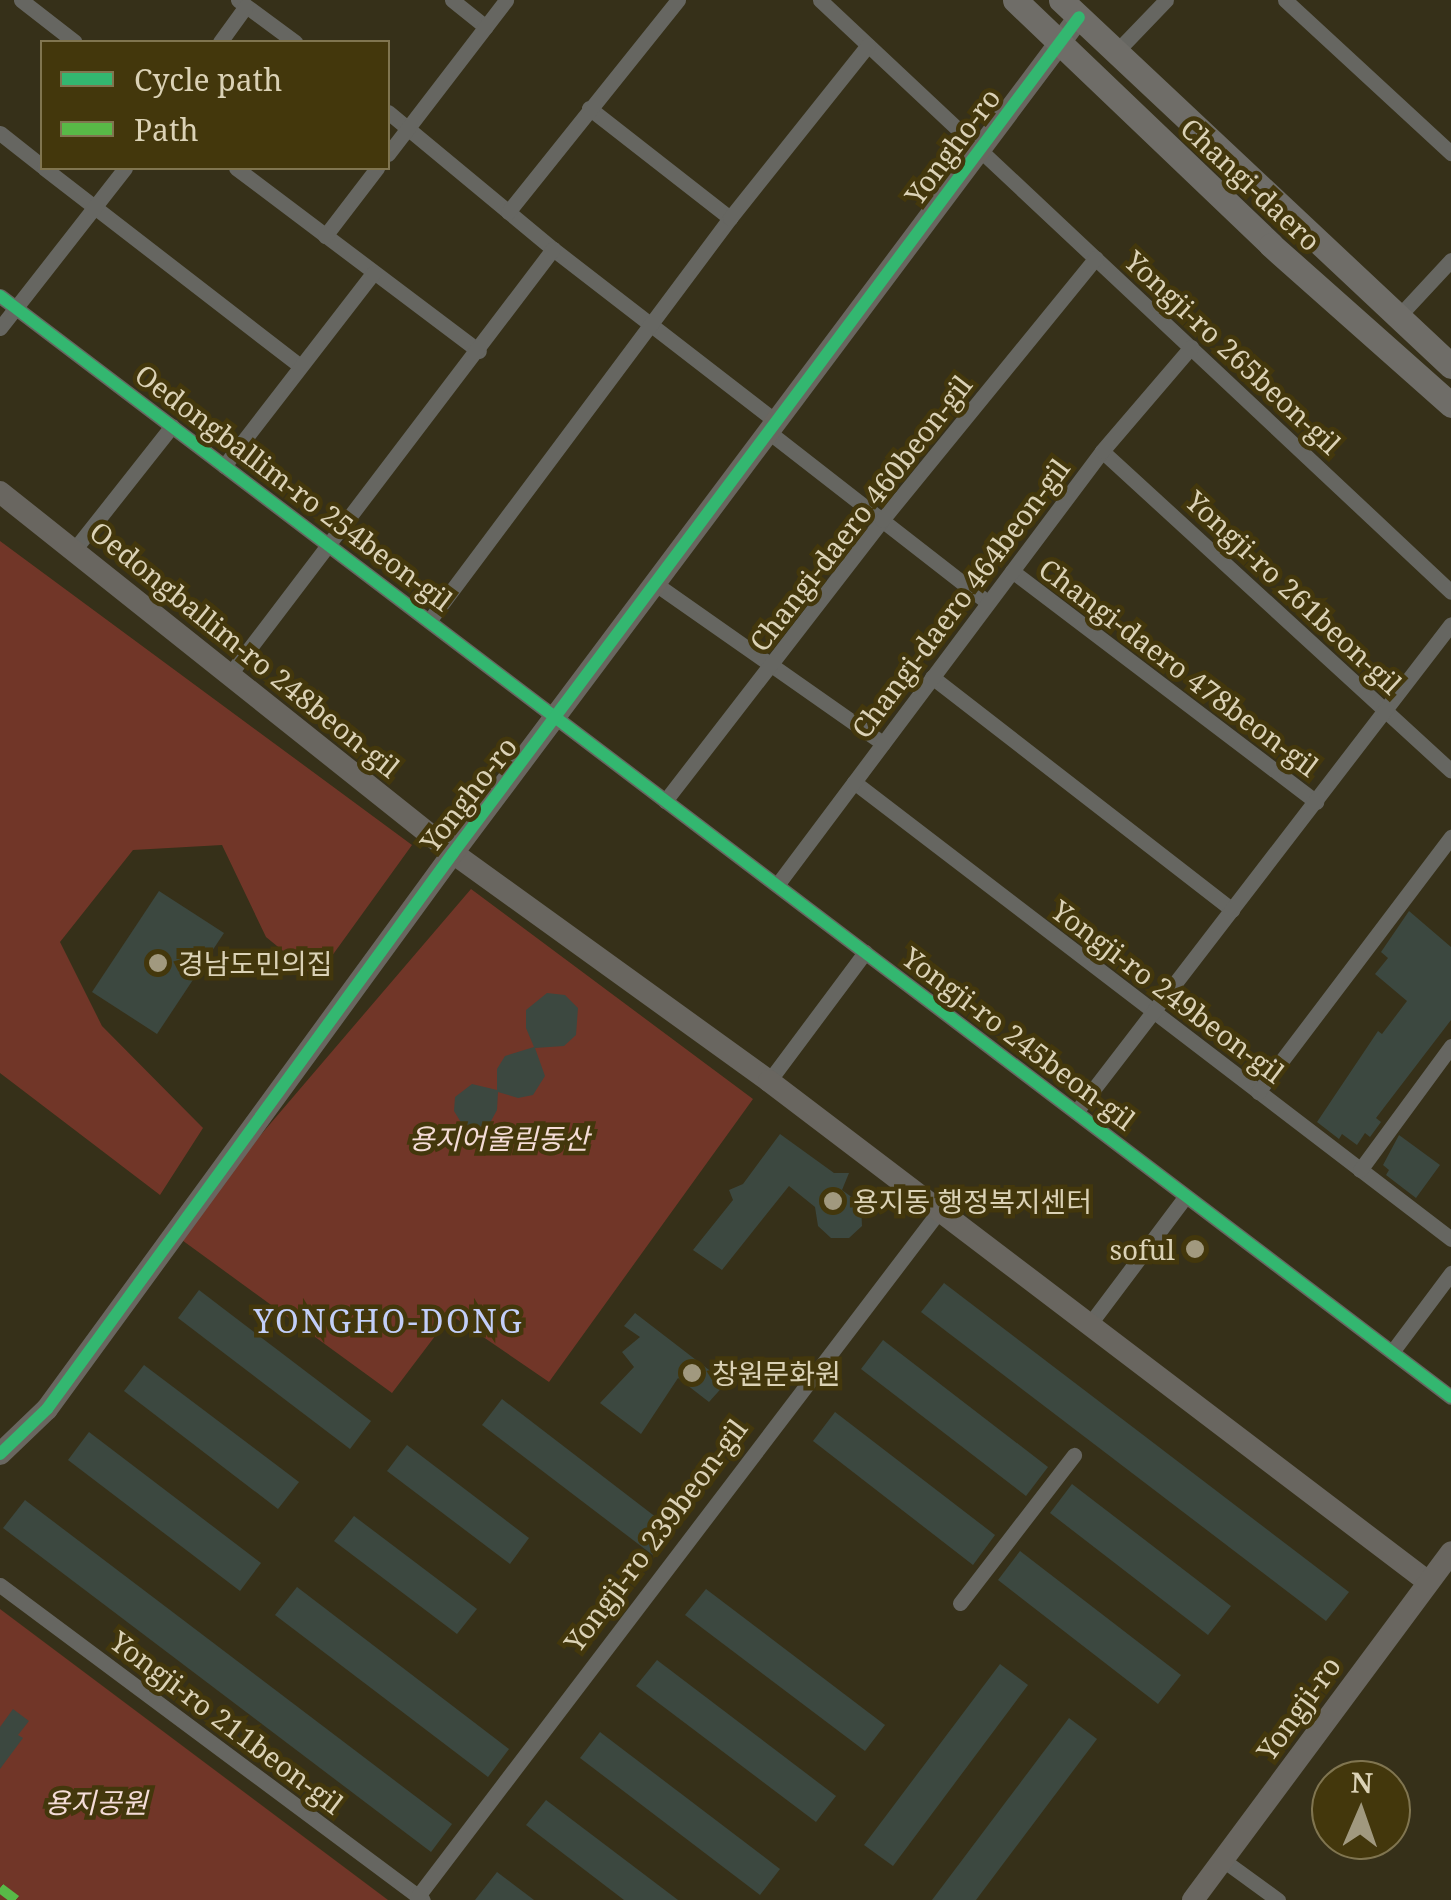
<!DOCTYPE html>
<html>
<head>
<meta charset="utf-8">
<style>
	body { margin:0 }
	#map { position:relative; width:1451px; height:1900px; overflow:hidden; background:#363019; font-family:"Noto Serif","Noto Sans KR",serif }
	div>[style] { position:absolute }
	.green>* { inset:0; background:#713628 }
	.building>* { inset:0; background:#3c4840 }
	.street>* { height:15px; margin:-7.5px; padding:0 7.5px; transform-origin:7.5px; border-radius:7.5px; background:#666661 }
	.secondary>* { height:22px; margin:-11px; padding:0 11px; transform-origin:11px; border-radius:11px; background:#696660 }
	.primary>* { height:25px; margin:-12.5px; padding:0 12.5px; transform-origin:12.5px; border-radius:12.5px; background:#6f6d68 }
	.quiet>* { height:10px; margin-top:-5px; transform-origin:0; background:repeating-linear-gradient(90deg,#58b947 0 20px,transparent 0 30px) }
	.cycleway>* { height:12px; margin:-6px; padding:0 6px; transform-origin:6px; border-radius:6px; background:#33b770 }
	.dots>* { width:28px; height:28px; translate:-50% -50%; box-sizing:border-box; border:5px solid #43370c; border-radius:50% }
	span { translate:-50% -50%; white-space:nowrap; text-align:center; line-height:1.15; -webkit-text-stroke:9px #43370c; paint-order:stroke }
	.street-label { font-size:28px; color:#dbd2b6 }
	.poi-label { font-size:28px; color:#dbd2b6 }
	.left { translate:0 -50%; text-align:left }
	.right { translate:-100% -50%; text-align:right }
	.park-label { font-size:28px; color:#f4dcd7; font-style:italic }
	.quarter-label { font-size:32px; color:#c3cff9; letter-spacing:2.5px }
	.legend { position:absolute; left:40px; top:40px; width:350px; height:130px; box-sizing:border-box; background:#43370c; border:2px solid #807550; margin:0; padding:12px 18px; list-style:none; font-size:30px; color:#dbd2b6 }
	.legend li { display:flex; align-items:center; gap:20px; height:50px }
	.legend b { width:50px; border:2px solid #807550 }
	.north { position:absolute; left:1311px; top:1760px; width:100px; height:100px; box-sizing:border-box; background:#43370c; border:2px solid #807550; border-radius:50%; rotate:2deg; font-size:28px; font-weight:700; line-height:40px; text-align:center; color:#dbd2b6 }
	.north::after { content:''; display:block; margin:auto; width:35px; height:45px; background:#a1997f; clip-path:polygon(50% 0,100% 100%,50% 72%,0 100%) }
</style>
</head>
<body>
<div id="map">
	<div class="green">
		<i style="clip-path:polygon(0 541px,412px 845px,316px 978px,266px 937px,222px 845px,133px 850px,60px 942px,102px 1026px,203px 1128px,160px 1195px,0 1073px)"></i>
		<i style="clip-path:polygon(471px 889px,753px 1099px,549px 1382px,451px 1315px,392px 1393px,175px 1235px)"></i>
		<i style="clip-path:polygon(0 1609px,388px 1900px,0 1900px)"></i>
	</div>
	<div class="building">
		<i style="clip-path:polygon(159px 891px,224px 933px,157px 1034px,92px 992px)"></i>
		<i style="clip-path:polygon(1409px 911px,1451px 947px,1451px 1020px,1376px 1118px,1381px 1122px,1370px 1137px,1365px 1133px,1357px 1145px,1342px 1134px,1339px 1139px,1317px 1122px,1378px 1031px,1382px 1034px,1407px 1001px,1375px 974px,1388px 958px,1381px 952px)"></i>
		<i style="clip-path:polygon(547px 993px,565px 995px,578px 1008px,576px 1035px,564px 1046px,535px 1048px,545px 1076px,533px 1095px,518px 1098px,498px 1092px,497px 1110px,490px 1123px,477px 1128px,462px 1124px,454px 1111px,455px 1097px,472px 1084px,497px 1090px,497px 1069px,505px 1056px,534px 1047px,526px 1028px,526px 1010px)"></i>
		<i style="clip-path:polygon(780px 1134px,834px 1173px,849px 1173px,842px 1190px,861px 1204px,862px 1226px,849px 1238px,831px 1238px,818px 1226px,815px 1207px,789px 1186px,722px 1270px,693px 1250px,733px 1200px,729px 1190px,743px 1184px)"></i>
		<i style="clip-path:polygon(1399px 1135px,1440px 1165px,1416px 1198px,1386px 1175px,1389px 1170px,1383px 1165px)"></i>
		<i style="clip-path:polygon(944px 1283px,1349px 1592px,1326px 1621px,921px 1312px)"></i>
		<i style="clip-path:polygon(199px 1290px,371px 1421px,350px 1449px,178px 1318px)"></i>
		<i style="clip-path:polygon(635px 1313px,726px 1383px,709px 1402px,678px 1378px,641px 1434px,600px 1403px,634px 1367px,622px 1352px,640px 1337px,624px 1326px)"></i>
		<i style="clip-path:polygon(883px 1340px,1048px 1467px,1026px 1496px,861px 1369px)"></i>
		<i style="clip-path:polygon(144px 1365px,299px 1482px,278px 1509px,124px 1391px)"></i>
		<i style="clip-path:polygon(502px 1399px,674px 1531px,654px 1556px,482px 1425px)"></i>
		<i style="clip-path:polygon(835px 1412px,995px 1535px,973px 1565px,813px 1441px)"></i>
		<i style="clip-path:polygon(89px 1432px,261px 1563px,240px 1591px,68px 1460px)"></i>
		<i style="clip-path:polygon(407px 1445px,529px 1538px,510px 1564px,387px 1471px)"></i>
		<i style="clip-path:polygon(1072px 1484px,1231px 1606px,1208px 1635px,1050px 1513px)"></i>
		<i style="clip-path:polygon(25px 1500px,452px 1824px,431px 1852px,3px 1528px)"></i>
		<i style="clip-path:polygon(354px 1516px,477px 1609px,457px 1634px,334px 1541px)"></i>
		<i style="clip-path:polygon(1020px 1551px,1181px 1675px,1158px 1704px,998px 1580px)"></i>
		<i style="clip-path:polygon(297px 1587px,509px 1749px,488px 1777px,275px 1615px)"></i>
		<i style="clip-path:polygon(706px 1589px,885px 1725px,865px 1751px,685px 1615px)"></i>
		<i style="clip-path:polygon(657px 1660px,836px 1796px,816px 1822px,636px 1686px)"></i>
		<i style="clip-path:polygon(1000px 1664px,1028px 1685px,893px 1866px,864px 1845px)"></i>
		<i style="clip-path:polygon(13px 1709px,29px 1721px,18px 1735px,23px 1738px,0 1769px,0 1727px)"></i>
		<i style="clip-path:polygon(1069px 1718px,1097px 1739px,976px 1900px,932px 1900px)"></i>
		<i style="clip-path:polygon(600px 1732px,780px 1869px,760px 1895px,580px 1758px)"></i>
		<i style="clip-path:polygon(546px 1800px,678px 1900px,624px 1900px,526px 1825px)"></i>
		<i style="clip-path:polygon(497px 1872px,534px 1900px,475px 1900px)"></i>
	</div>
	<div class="street">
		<i style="left:21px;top:0;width:68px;rotate:37.9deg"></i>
		<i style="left:238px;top:0;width:71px;rotate:36.4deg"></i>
		<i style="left:452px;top:0;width:43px;rotate:38.5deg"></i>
		<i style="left:820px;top:0;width:865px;rotate:43.17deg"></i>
		<i style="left:1285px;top:0;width:226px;rotate:42.7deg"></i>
		<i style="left:220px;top:42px;width:44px;rotate:-54.2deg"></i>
		<i style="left:1116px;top:52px;width:72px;rotate:-46.1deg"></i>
		<i style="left:589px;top:108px;width:179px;rotate:38deg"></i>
		<i style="left:388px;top:112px;width:214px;rotate:39.7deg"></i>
		<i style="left:553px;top:249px;width:284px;rotate:37.7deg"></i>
		<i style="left:0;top:133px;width:53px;rotate:38.2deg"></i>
		<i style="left:388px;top:154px;width:194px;rotate:-52.5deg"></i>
		<i style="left:44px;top:168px;width:322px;rotate:37.7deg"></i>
		<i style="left:236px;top:168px;width:304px;rotate:37deg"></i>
		<i style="left:508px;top:212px;width:272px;rotate:-51.3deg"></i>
		<i style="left:325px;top:236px;width:86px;rotate:-52.6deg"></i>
		<i style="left:0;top:296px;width:1821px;rotate:37.19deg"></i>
		<i style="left:1398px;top:317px;width:78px;rotate:-47.1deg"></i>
		<i style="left:0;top:328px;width:203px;rotate:-52deg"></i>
		<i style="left:770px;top:433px;width:276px;rotate:37.9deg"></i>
		<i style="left:1102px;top:451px;width:473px;rotate:42.5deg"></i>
		<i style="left:224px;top:466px;width:244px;rotate:-52.3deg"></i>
		<i style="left:74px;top:550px;width:158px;rotate:-51.7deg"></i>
		<i style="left:1012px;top:571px;width:382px;rotate:37.2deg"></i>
		<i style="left:657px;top:585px;width:276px;rotate:35deg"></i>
		<i style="left:429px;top:621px;width:503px;rotate:-53.24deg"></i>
		<i style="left:730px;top:218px;width:221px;rotate:-51.4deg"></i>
		<i style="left:230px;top:674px;width:534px;rotate:-52.77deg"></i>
		<i style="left:932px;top:677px;width:380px;rotate:37.8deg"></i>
		<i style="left:854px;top:782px;width:752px;rotate:37.43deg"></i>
		<i style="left:665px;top:801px;width:355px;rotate:-52.3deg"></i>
		<i style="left:882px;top:520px;width:338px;rotate:-50.8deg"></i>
		<i style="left:777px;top:885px;width:542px;rotate:-53.17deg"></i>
		<i style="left:1102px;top:451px;width:137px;rotate:-49.4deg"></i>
		<i style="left:769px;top:1081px;width:161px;rotate:-53.3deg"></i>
		<i style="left:1258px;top:1092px;width:320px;rotate:-52.9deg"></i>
		<i style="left:1076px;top:1112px;width:615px;rotate:-52.46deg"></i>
		<i style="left:1360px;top:1170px;width:154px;rotate:-53.7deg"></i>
		<i style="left:1089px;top:1325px;width:161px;rotate:-53.1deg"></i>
		<i style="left:1392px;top:1352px;width:99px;rotate:-53.2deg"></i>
		<i style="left:0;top:1585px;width:527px;rotate:36.67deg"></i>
		<i style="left:960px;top:1603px;width:187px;rotate:-52.4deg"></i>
		<i style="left:1223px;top:1860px;width:68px;rotate:36deg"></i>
		<i style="left:418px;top:1896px;width:861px;rotate:-52.74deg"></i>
	</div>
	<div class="secondary">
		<i style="left:0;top:492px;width:579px;rotate:38.55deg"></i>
		<i style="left:453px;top:853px;width:390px;rotate:35.8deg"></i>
		<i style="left:769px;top:1081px;width:828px;rotate:37.24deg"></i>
		<i style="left:0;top:1454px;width:65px;rotate:-43.8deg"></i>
		<i style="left:47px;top:1409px;width:688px;rotate:-53.86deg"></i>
		<i style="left:453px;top:853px;width:1044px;rotate:-53.17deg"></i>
		<i style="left:1193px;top:1900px;width:433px;rotate:-53.4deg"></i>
	</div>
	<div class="primary">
		<i style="left:1015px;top:0;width:354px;rotate:43.7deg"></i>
		<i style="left:1271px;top:245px;width:241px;rotate:41.6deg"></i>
		<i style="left:1061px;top:0;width:535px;rotate:43.18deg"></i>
	</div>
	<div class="quiet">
		<i style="left:0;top:1888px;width:20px;rotate:37deg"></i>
	</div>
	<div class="cycleway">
		<i style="left:0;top:296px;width:1821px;rotate:37.19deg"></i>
		<i style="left:0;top:1454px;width:65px;rotate:-43.8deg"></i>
		<i style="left:47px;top:1409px;width:688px;rotate:-53.86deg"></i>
		<i style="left:453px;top:853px;width:1044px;rotate:-53.17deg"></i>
	</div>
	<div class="dots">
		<i style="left:158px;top:963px;background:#a1997f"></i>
		<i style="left:833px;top:1201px;background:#a1997f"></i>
		<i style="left:1195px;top:1249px;background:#a1997f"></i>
		<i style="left:692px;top:1373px;background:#a1997f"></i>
	</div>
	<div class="street-label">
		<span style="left:952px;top:146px;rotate:-53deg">Yongho-ro</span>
		<span style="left:1251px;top:184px;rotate:43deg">Changi-daero</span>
		<span style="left:1233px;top:352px;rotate:43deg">Yongji-ro 265beon-gil</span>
		<span style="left:294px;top:487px;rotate:37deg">Oedongballim-ro 254beon-gil</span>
		<span style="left:860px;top:513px;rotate:-52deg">Changi-daero 460beon-gil</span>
		<span style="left:1294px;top:592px;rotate:43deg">Yongji-ro 261beon-gil</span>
		<span style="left:960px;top:598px;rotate:-53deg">Changi-daero 464beon-gil</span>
		<span style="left:245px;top:649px;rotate:39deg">Oedongballim-ro 248beon-gil</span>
		<span style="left:1179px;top:667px;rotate:37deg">Changi-daero 478beon-gil</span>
		<span style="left:468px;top:794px;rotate:-52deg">Yongho-ro</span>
		<span style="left:1168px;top:991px;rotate:37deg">Yongji-ro 249beon-gil</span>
		<span style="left:1019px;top:1038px;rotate:37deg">Yongji-ro 245beon-gil</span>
		<span style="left:655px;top:1535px;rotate:-53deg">Yongji-ro 239beon-gil</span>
		<span style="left:1298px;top:1708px;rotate:-54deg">Yongji-ro</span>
		<span style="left:227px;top:1722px;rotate:37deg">Yongji-ro 211beon-gil</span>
	</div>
	<div class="poi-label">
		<span class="left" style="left:178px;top:963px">경남도민의집</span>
		<span class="left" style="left:853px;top:1201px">용지동 행정복지센터</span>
		<span class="right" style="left:1175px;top:1249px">soful</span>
		<span class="left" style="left:712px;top:1373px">창원문화원</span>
	</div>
	<div class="park-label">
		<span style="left:499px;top:1138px">용지어울림동산</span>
		<span style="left:96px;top:1802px">용지공원</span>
	</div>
	<div class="quarter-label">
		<span style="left:389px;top:1321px">YONGHO-DONG</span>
	</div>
	<ul class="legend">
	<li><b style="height:12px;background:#33b770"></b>Cycle path</li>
	<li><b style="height:12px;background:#58b947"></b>Path</li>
	</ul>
	<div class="north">N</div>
</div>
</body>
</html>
